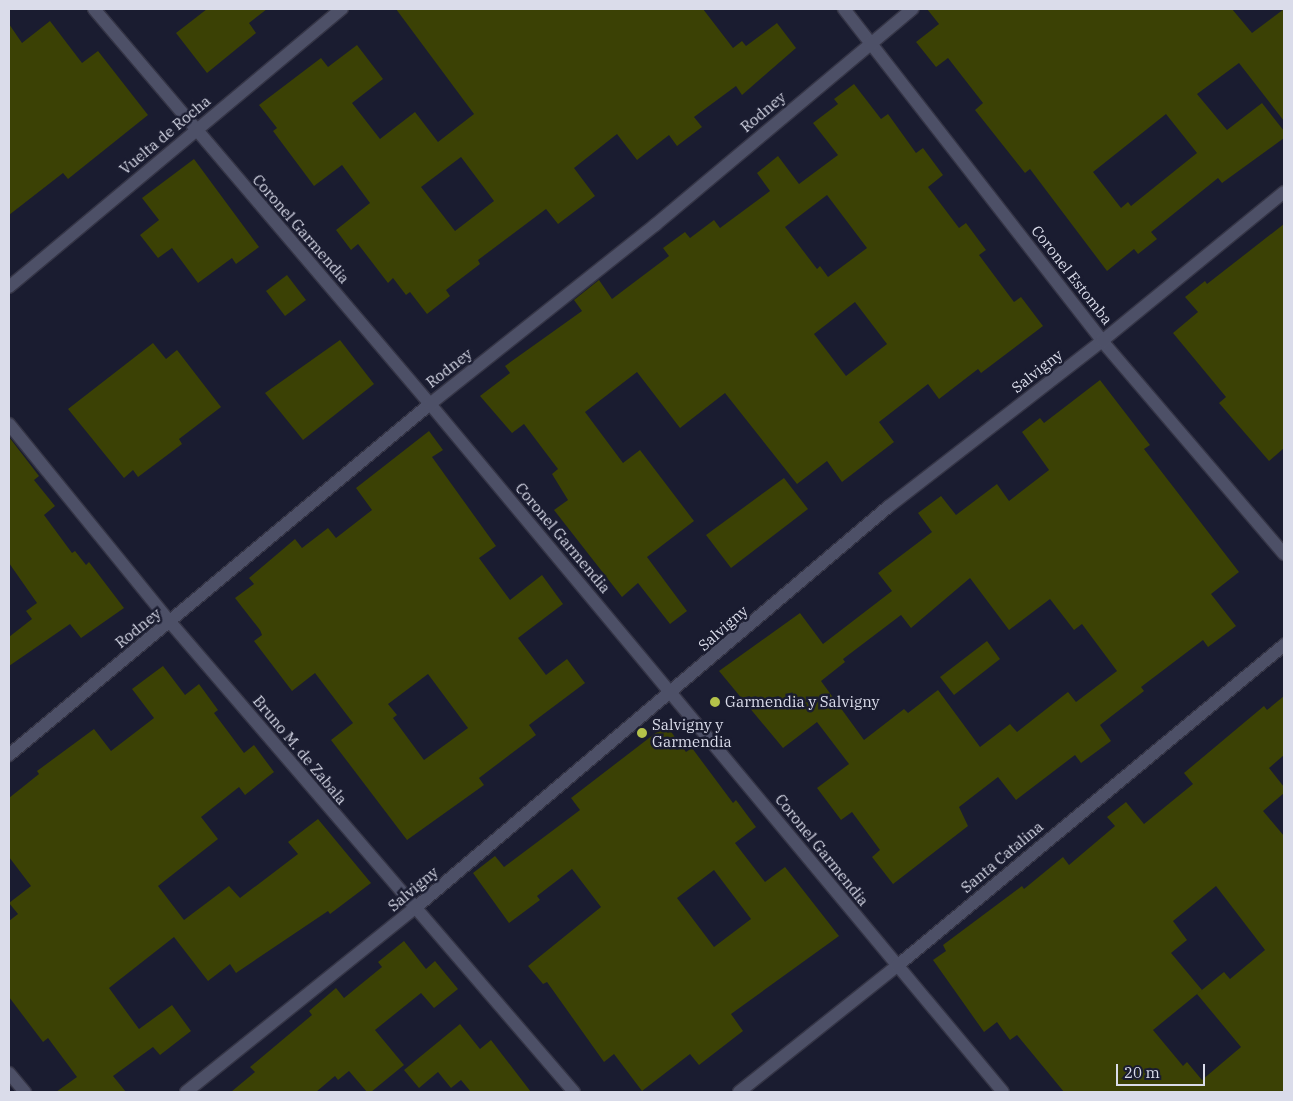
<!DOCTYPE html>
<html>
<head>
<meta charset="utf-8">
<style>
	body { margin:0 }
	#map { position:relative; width:1293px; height:1101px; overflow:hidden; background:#1a1c30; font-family:"IBM Plex Serif",serif }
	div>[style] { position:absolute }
	.building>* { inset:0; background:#3b4105 }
	.roads { filter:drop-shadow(1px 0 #353546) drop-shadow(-1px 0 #353546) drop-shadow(0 1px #353546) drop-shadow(0 -1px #353546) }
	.street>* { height:12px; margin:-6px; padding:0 6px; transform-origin:6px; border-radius:6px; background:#4d5067 }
	.dots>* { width:14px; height:14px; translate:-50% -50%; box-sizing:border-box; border:2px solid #1a1c30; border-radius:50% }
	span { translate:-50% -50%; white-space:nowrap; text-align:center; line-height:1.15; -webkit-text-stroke:5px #1a1c30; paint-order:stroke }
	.street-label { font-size:15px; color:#dadcea }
	.poi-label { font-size:15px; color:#dadcea }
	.left { translate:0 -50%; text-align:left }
	.frame { position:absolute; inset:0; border:10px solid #dadcea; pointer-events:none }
	.scale { position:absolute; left:1116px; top:1064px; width:89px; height:22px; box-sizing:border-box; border:2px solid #dadcea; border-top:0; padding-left:6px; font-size:15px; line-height:18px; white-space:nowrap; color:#dadcea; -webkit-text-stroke:4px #1a1c30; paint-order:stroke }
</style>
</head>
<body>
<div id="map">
	<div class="building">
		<i style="clip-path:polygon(207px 9px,267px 9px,249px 23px,256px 33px,207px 73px,176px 33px)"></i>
		<i style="clip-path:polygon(evenodd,396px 9px,703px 9px,733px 48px,742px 41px,746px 46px,777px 23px,796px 48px,742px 95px,736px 86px,694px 117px,702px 127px,677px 146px,669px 135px,637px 160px,617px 134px,574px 168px,595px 196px,558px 224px,546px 209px,478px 260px,480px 264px,446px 290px,450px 296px,427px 314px,410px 292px,406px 295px,393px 278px,388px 283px,358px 244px,351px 250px,336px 230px,370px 203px,342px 165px,314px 186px,273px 131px,277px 128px,259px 105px,321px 58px,328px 67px,357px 45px,383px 79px,352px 103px,380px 139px,415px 112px,438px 142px,474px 114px,396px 9px,461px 157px,494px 201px,455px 231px,421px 187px,461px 157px)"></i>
		<i style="clip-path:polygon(evenodd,927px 9px,1232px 9px,1252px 33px,1284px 9px,1284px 121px,1239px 63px,1197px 94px,1227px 130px,1262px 103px,1284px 131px,1284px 138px,1222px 183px,1218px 178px,1151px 232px,1157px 239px,1138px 254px,1134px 249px,1107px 271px,1030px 169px,1025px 173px,975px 110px,983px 103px,948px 58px,936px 67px,916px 42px,939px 24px,927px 9px,1166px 114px,1197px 153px,1131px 206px,1128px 202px,1121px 208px,1093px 172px,1166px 114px)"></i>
		<i style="clip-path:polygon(50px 21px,82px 63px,98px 51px,148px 115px,68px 179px,63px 173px,9px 215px,9px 24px,22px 43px)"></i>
		<i style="clip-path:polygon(evenodd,854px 84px,881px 119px,888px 114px,916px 153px,923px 148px,943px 175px,928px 187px,959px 228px,966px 223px,986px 250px,979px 255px,1014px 302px,1021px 297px,1043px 326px,981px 373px,978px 369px,939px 399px,928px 384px,879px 422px,894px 442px,842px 482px,827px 461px,797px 484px,725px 393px,680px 428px,637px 372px,585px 412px,623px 463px,640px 450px,694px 521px,647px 557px,687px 611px,670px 624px,638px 583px,622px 597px,554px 510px,568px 500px,552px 474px,558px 469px,524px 424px,512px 433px,480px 396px,510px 373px,505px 366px,582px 311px,574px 300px,599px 280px,612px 299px,669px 256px,663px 248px,685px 232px,690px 238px,714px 220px,720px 228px,770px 191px,757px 173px,778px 156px,799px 184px,838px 155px,813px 123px,838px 104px,834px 99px,854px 84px,827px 195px,867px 248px,828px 277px,820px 266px,817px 269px,785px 227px,827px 195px,854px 84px,855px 302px,887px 344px,846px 376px,814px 334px,855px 302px)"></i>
		<i style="clip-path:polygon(194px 159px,259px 247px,236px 264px,232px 258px,198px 283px,172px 248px,158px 258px,140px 235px,159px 220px,142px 198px)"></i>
		<i style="clip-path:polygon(1284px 224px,1284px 448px,1269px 461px,1219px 403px,1226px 397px,1173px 333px,1198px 312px,1185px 297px,1205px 281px,1207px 284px)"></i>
		<i style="clip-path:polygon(287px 275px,306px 300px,285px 316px,266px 291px)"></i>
		<i style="clip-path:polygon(340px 340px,374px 384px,303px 440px,265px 393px)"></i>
		<i style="clip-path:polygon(153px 343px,166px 359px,177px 350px,221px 407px,179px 439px,182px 444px,138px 477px,133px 470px,124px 478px,68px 409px)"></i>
		<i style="clip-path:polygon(evenodd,1100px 380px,1150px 445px,1144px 449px,1239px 572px,1211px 594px,1236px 626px,1208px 647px,1203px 640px,1141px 687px,1144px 691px,1100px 725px,1111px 741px,1081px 763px,1075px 755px,1016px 800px,998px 777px,959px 807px,968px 826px,893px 884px,872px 857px,880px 850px,852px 812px,841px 820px,817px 788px,849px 764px,817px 722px,783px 748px,719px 671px,800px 613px,823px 644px,892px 591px,878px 573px,932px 532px,918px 513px,941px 496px,956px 515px,997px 484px,1009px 501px,1049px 470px,1022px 432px,1040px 418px,1044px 423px,1100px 380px,970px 578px,1009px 630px,1050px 599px,1074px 630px,1082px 624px,1117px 671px,1076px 702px,1068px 692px,1017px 732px,1010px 724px,980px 747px,938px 690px,908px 713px,904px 709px,864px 740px,821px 681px,845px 662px,843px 659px,901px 615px,911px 628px,970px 578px)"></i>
		<i style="clip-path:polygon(evenodd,429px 431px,443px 450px,432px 457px,496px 546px,479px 558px,510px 600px,542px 575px,563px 604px,518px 638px,546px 675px,567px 659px,585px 683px,529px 725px,536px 735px,479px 778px,484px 785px,407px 840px,331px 740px,353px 723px,315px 673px,292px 691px,254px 641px,262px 635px,260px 630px,235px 598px,254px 584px,249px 578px,295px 539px,302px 548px,328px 528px,336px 538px,372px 510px,356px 488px,429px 431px,428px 674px,468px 728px,424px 760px,393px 718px,397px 715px,388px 704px,428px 674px)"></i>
		<i style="clip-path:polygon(9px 437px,39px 476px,34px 480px,55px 506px,44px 515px,72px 553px,75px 551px,86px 565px,89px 562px,124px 608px,81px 638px,70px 624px,9px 666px,9px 637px,32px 619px,26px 611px,37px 603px,9px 563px)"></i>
		<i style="clip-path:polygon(784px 478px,808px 509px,731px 568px,706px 535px)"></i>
		<i style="clip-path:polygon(987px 641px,1000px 659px,954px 695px,940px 677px)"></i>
		<i style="clip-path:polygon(163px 666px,185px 695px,199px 684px,218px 710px,214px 713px,244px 753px,254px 745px,274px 772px,245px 795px,239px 787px,201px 817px,218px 839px,158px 886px,184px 920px,229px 886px,240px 898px,298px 854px,288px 842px,318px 819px,371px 883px,330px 914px,328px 911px,236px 973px,230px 964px,208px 981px,174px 937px,109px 988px,139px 1029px,172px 1005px,191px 1031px,160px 1055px,153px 1047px,113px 1076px,126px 1092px,56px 1092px,77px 1077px,48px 1038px,43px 1042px,9px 997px,9px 921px,18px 914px,9px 903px,31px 886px,9px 857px,9px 798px,39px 774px,37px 771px,94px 729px,111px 751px,154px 718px,132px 689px)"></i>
		<i style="clip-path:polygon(evenodd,1284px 696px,1284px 755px,1269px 768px,1284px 787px,1284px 793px,1263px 811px,1284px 836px,1284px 1092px,1064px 1092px,1017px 1035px,1010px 1040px,997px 1022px,984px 1032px,933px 960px,946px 951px,943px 945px,1022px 886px,1024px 889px,1063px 857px,1069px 865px,1115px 826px,1107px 817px,1126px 802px,1144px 824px,1193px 784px,1184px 773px,1264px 706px,1267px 710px,1284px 696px,1216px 886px,1265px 950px,1230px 979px,1224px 972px,1197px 994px,1241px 1047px,1202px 1080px,1187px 1062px,1183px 1066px,1153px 1030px,1202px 990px,1171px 953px,1187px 940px,1173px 921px,1216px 886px)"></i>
		<i style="clip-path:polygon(evenodd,666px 725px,686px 752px,692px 748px,733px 803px,736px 800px,756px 827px,735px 843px,765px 882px,785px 867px,839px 936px,731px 1014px,743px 1031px,699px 1065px,690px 1054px,642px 1091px,614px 1054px,604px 1062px,547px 982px,543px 984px,528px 966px,601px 907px,572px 869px,537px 896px,540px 900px,509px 923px,473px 873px,495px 856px,504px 867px,580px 810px,571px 798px,666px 725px,714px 870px,751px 919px,714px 947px,677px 898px,714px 870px)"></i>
		<i style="clip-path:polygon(404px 941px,426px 969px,435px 961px,458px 989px,434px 1008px,421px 993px,375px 1030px,404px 1065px,371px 1092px,367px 1092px,349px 1071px,338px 1080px,335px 1076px,316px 1092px,231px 1092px,255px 1072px,250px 1067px,312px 1015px,309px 1011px,336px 988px,344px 998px,382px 967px,378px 962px)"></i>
		<i style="clip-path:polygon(460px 1024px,480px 1049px,491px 1040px,531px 1092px,471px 1092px,461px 1080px,451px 1088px,438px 1072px,419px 1088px,404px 1070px)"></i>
	</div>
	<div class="roads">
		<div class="street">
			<i style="left:94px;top:9px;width:519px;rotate:49.61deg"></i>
			<i style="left:430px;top:404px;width:895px;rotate:50.21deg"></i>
			<i style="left:844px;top:9px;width:420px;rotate:52.1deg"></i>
			<i style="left:1102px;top:341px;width:280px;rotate:49.5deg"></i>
			<i style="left:9px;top:287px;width:434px;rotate:-39.9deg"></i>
			<i style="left:9px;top:424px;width:255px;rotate:50.9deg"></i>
			<i style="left:170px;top:622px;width:620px;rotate:49.32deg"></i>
			<i style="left:9px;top:755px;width:548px;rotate:-39.82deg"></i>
			<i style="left:430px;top:404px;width:288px;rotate:-38.5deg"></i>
			<i style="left:655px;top:225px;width:336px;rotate:-40deg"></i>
			<i style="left:9px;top:1073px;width:25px;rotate:50deg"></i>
			<i style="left:186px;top:1092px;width:292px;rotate:-38.8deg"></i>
			<i style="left:414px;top:909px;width:622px;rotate:-40.3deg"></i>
			<i style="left:888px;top:507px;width:271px;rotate:-37.8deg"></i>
			<i style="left:1102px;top:341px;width:235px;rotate:-39.3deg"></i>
			<i style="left:739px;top:1092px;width:202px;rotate:-38.6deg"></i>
			<i style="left:897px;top:966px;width:503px;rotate:-39.67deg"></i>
		</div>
	</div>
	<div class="dots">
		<i style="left:715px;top:702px;background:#b4c24a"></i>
		<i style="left:642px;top:733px;background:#b4c24a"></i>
	</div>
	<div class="street-label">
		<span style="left:763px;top:112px;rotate:-40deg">Rodney</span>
		<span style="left:165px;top:135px;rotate:-40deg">Vuelta de Rocha</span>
		<span style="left:301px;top:229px;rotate:49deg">Coronel Garmendia</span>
		<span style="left:1072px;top:275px;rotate:52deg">Coronel Estomba</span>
		<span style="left:449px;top:368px;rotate:-38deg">Rodney</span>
		<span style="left:1037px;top:371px;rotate:-38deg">Salvigny</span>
		<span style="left:563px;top:538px;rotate:50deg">Coronel Garmendia</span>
		<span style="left:138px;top:628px;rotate:-39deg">Rodney</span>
		<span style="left:723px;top:628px;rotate:-41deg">Salvigny</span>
		<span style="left:300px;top:750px;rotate:50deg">Bruno M. de Zabala</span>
		<span style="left:822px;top:850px;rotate:51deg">Coronel Garmendia</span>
		<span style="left:1002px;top:857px;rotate:-40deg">Santa Catalina</span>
		<span style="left:413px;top:889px;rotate:-40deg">Salvigny</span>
	</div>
	<div class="poi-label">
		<span class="left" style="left:725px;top:702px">Garmendia y Salvigny</span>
		<span class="left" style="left:652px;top:733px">Salvigny y<br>Garmendia</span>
	</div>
	<div class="frame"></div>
	<div class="scale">20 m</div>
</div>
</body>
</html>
